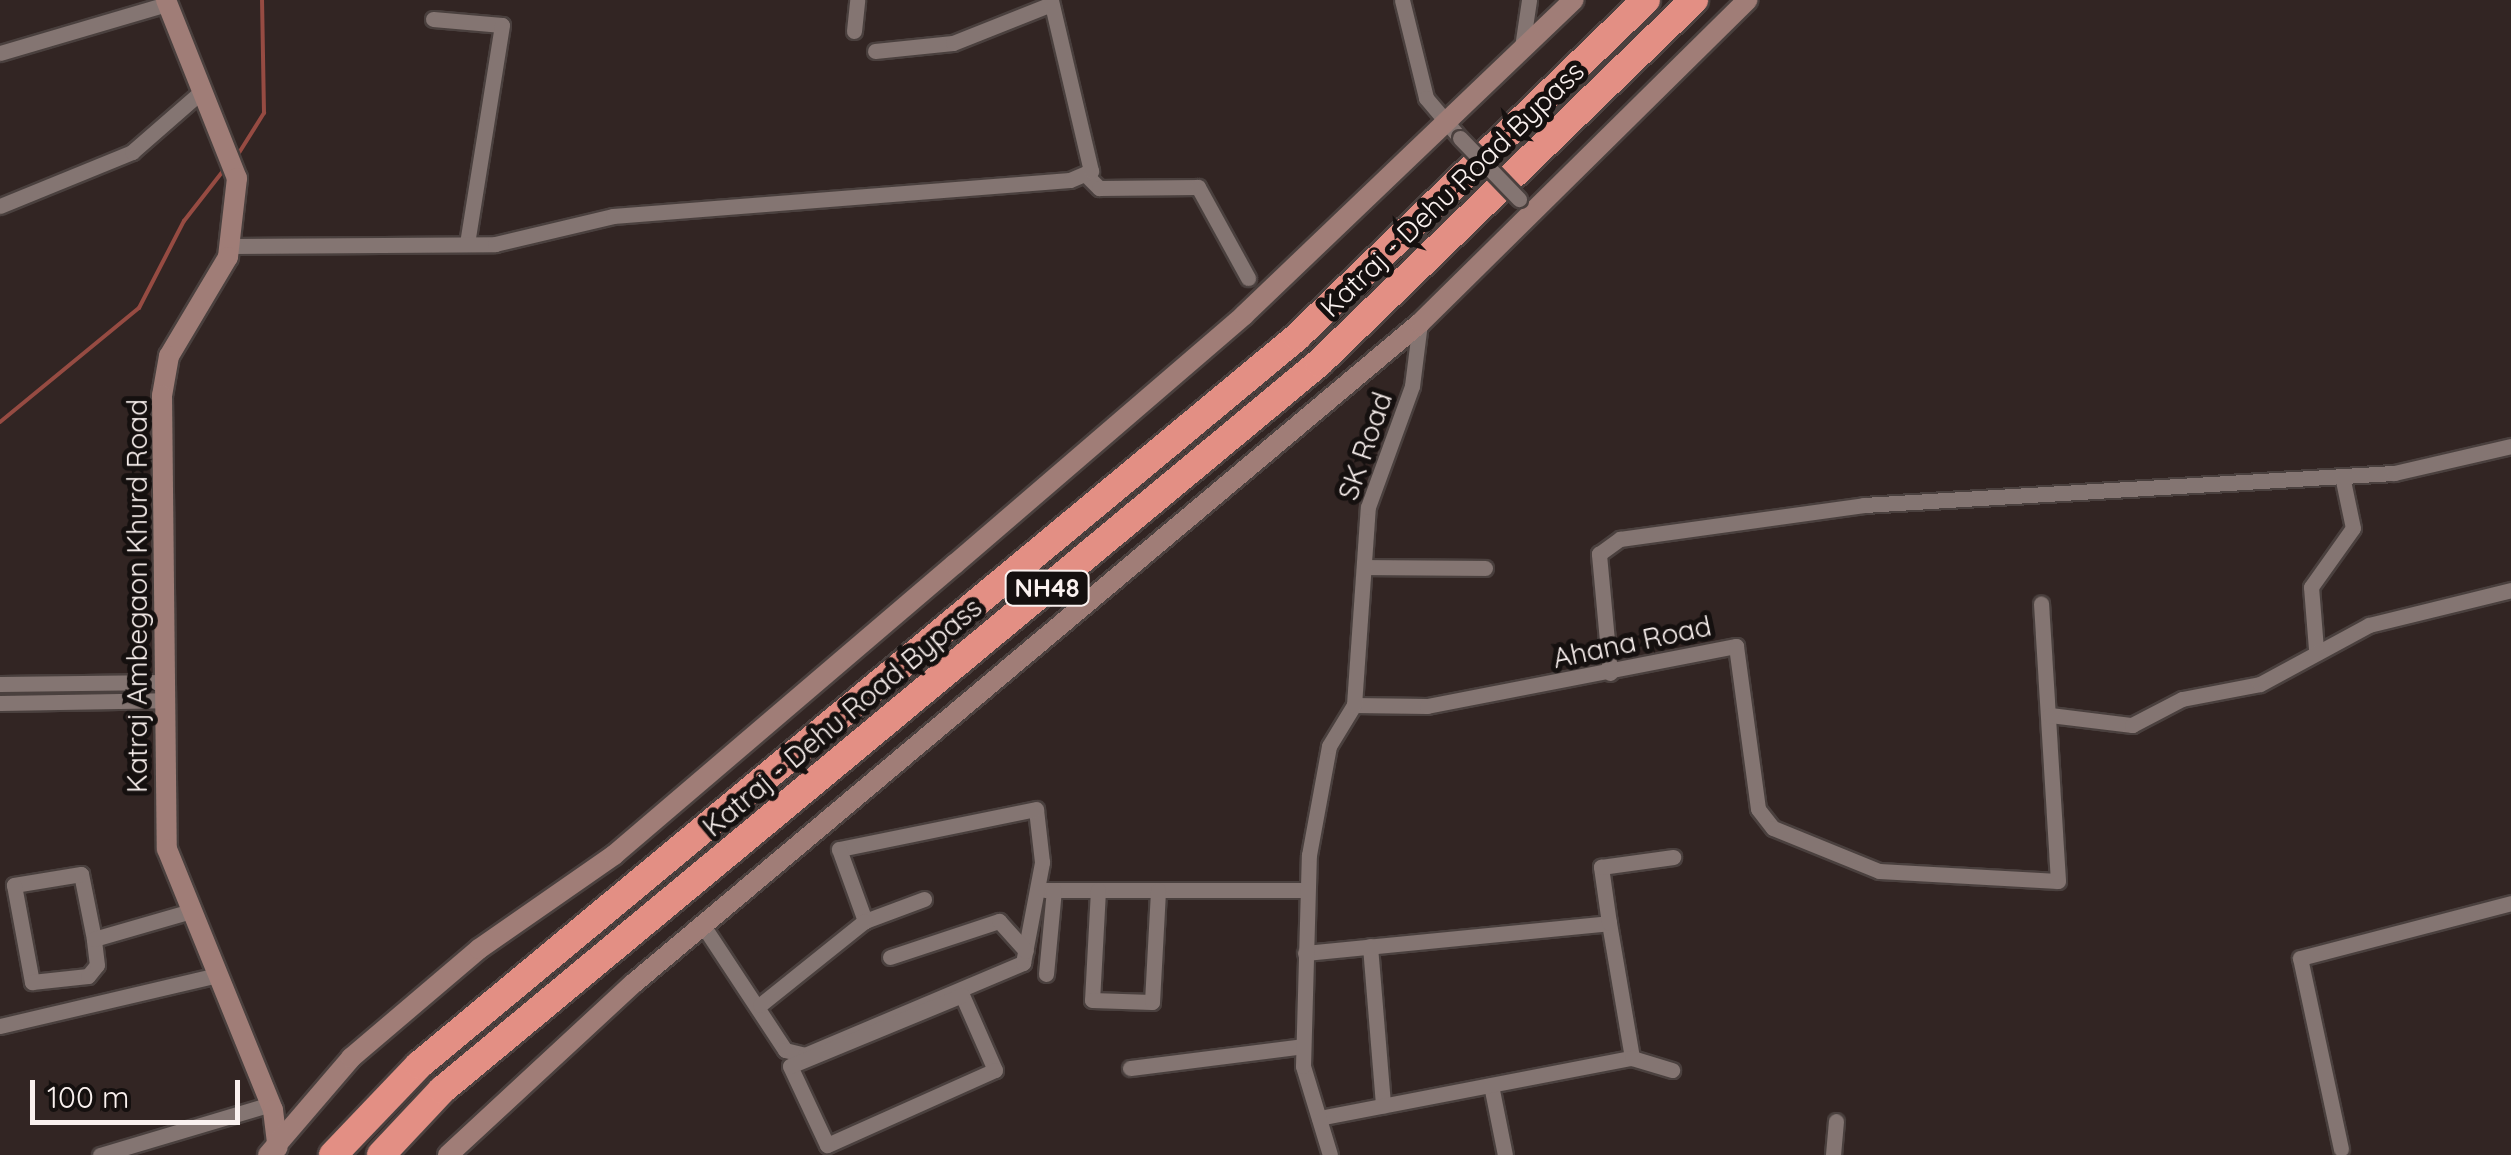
<!DOCTYPE html>
<html>
<head>
<meta charset="utf-8">
<style>
	body { margin:0 }
	#map { position:relative; width:2511px; height:1155px; overflow:hidden; background:#322523; font-family:Quicksand,sans-serif }
	div>[style] { position:absolute }
	.stream>* { height:4px; margin:-2px; padding:0 2px; transform-origin:2px; border-radius:2px; background:#964b42 }
	.roads { filter:drop-shadow(2px 0 #4a403e) drop-shadow(-2px 0 #4a403e) drop-shadow(0 2px #4a403e) drop-shadow(0 -2px #4a403e) }
	.street>* { height:15px; margin:-7.5px; padding:0 7.5px; transform-origin:7.5px; border-radius:7.5px; background:#847572 }
	.secondary>* { height:20px; margin:-10px; padding:0 10px; transform-origin:10px; border-radius:10px; background:#a07d77 }
	.highway>* { height:28px; margin:-14px; padding:0 14px; transform-origin:14px; border-radius:14px; background:#e38f84 }
	.bridges { filter:drop-shadow(2px 0 #4a403e) drop-shadow(-2px 0 #4a403e) drop-shadow(0 2px #4a403e) drop-shadow(0 -2px #4a403e) }
	.street-bridge>* { height:15px; margin:-7.5px; padding:0 7.5px; transform-origin:7.5px; border-radius:7.5px; background:#847572 }
	span { translate:-50% -50%; white-space:nowrap; text-align:center; line-height:1.15; -webkit-text-stroke:10px #15100f; paint-order:stroke }
	.shield-label span { padding:2px 8px; background:#15100f; border:2px solid; border-radius:8px; -webkit-text-stroke-width:0 }
	.shield-label { font-size:25px; color:#faf1ef; font-weight:700 }
	.street-label { font-size:28px; color:#faf1ef }
	.scale { position:absolute; left:30px; top:1080px; width:210px; height:45px; box-sizing:border-box; border:5px solid #faf1ef; border-top:0; padding-left:12px; font-size:30px; line-height:35px; white-space:nowrap; color:#faf1ef; -webkit-text-stroke:8px #15100f; paint-order:stroke }
</style>
</head>
<body>
<div id="map">
	<div class="stream">
		<i style="left:237px;top:156px;width:51px;rotate:-57.9deg"></i>
		<i style="left:264px;top:113px;width:113px;rotate:-91deg"></i>
		<i style="left:0;top:422px;width:180px;rotate:-39.4deg"></i>
		<i style="left:139px;top:308px;width:98px;rotate:-62.7deg"></i>
		<i style="left:184px;top:221px;width:70px;rotate:-52deg"></i>
	</div>
	<div class="roads">
		<div class="street">
			<i style="left:1402px;top:0;width:101px;rotate:76.2deg"></i>
			<i style="left:1426px;top:98px;width:52px;rotate:49.6deg"></i>
			<i style="left:433px;top:19px;width:69px;rotate:5deg"></i>
			<i style="left:502px;top:25px;width:221px;rotate:99.1deg"></i>
			<i style="left:854px;top:31px;width:31px;rotate:-84deg"></i>
			<i style="left:1522px;top:47px;width:48px;rotate:-81.5deg"></i>
			<i style="left:875px;top:51px;width:78px;rotate:-5.9deg"></i>
			<i style="left:953px;top:43px;width:105px;rotate:-21.7deg"></i>
			<i style="left:0;top:53px;width:174px;rotate:-16.4deg"></i>
			<i style="left:1085px;top:174px;width:20px;rotate:45deg"></i>
			<i style="left:1099px;top:188px;width:99px;rotate:-0.6deg"></i>
			<i style="left:1198px;top:187px;width:104px;rotate:61.2deg"></i>
			<i style="left:0;top:206px;width:143px;rotate:-22.2deg"></i>
			<i style="left:132px;top:152px;width:93px;rotate:-41.1deg"></i>
			<i style="left:231px;top:246px;width:264px;rotate:-0.4deg"></i>
			<i style="left:495px;top:244px;width:121px;rotate:-13.3deg"></i>
			<i style="left:613px;top:216px;width:458px;rotate:-4.5deg"></i>
			<i style="left:1070px;top:180px;width:23px;rotate:-23deg"></i>
			<i style="left:1091px;top:171px;width:176px;rotate:-103.2deg"></i>
			<i style="left:1365px;top:567px;width:120px;rotate:0.5deg"></i>
			<i style="left:2316px;top:649px;width:62px;rotate:-94.6deg"></i>
			<i style="left:2311px;top:587px;width:72px;rotate:-54.6deg"></i>
			<i style="left:2353px;top:528px;width:53px;rotate:-101.9deg"></i>
			<i style="left:1610px;top:673px;width:120px;rotate:-95.3deg"></i>
			<i style="left:1599px;top:554px;width:26px;rotate:-36deg"></i>
			<i style="left:1620px;top:539px;width:246px;rotate:-7.9deg"></i>
			<i style="left:1864px;top:505px;width:531px;rotate:-3.46deg"></i>
			<i style="left:2394px;top:473px;width:120px;rotate:-13deg"></i>
			<i style="left:0;top:684px;width:164px;rotate:-0.7deg"></i>
			<i style="left:0;top:703px;width:164px;rotate:-1deg"></i>
			<i style="left:1354px;top:705px;width:73px;rotate:0.8deg"></i>
			<i style="left:1427px;top:706px;width:315px;rotate:-11deg"></i>
			<i style="left:1736px;top:646px;width:164px;rotate:82.3deg"></i>
			<i style="left:1758px;top:809px;width:24px;rotate:52deg"></i>
			<i style="left:1773px;top:828px;width:114px;rotate:22.1deg"></i>
			<i style="left:1879px;top:871px;width:179px;rotate:3.2deg"></i>
			<i style="left:2058px;top:881px;width:278px;rotate:-93.5deg"></i>
			<i style="left:2050px;top:715px;width:83px;rotate:7deg"></i>
			<i style="left:2132px;top:725px;width:56px;rotate:-27.5deg"></i>
			<i style="left:2182px;top:699px;width:79px;rotate:-10.9deg"></i>
			<i style="left:2260px;top:684px;width:124px;rotate:-28.4deg"></i>
			<i style="left:2369px;top:625px;width:146px;rotate:-13.8deg"></i>
			<i style="left:1045px;top:890px;width:262px"></i>
			<i style="left:1098px;top:890px;width:110px;rotate:93.1deg"></i>
			<i style="left:1092px;top:1000px;width:60px;rotate:1.9deg"></i>
			<i style="left:1152px;top:1002px;width:112px;rotate:-86.9deg"></i>
			<i style="left:1609px;top:923px;width:137px;rotate:80.3deg"></i>
			<i style="left:702px;top:924px;width:151px;rotate:56.6deg"></i>
			<i style="left:785px;top:1050px;width:21px;rotate:14deg"></i>
			<i style="left:805px;top:1055px;width:237px;rotate:-22.9deg"></i>
			<i style="left:1023px;top:963px;width:103px;rotate:-79.3deg"></i>
			<i style="left:1042px;top:862px;width:53px;rotate:-96.5deg"></i>
			<i style="left:1036px;top:809px;width:201px;rotate:168.5deg"></i>
			<i style="left:839px;top:849px;width:77px;rotate:70.1deg"></i>
			<i style="left:865px;top:921px;width:63px;rotate:-20.4deg"></i>
			<i style="left:94px;top:939px;width:66px;rotate:-101.3deg"></i>
			<i style="left:81px;top:874px;width:68px;rotate:170.7deg"></i>
			<i style="left:14px;top:885px;width:99px;rotate:79.5deg"></i>
			<i style="left:32px;top:982px;width:56px;rotate:-6.1deg"></i>
			<i style="left:88px;top:976px;width:14px;rotate:-51deg"></i>
			<i style="left:97px;top:965px;width:26px;rotate:-97deg"></i>
			<i style="left:94px;top:939px;width:101px;rotate:-16.1deg"></i>
			<i style="left:1370px;top:946px;width:160px;rotate:85.3deg"></i>
			<i style="left:1305px;top:953px;width:305px;rotate:-5.6deg"></i>
			<i style="left:1609px;top:923px;width:57px;rotate:-98.1deg"></i>
			<i style="left:1601px;top:867px;width:73px;rotate:-7.9deg"></i>
			<i style="left:890px;top:957px;width:115px;rotate:-18.3deg"></i>
			<i style="left:999px;top:921px;width:40px;rotate:48deg"></i>
			<i style="left:1046px;top:974px;width:84px;rotate:-84.6deg"></i>
			<i style="left:962px;top:995px;width:82px;rotate:66.3deg"></i>
			<i style="left:995px;top:1070px;width:184px;rotate:155.9deg"></i>
			<i style="left:827px;top:1145px;width:87px;rotate:-115.1deg"></i>
			<i style="left:790px;top:1066px;width:186px;rotate:-22.4deg"></i>
			<i style="left:760px;top:1005px;width:134px;rotate:-38.7deg"></i>
			<i style="left:0;top:1026px;width:224px;rotate:-13.2deg"></i>
			<i style="left:1130px;top:1068px;width:174px;rotate:-7.2deg"></i>
			<i style="left:1491px;top:1085px;width:71px;rotate:78.7deg"></i>
			<i style="left:1319px;top:1118px;width:319px;rotate:-10.9deg"></i>
			<i style="left:1632px;top:1058px;width:42px;rotate:16.7deg"></i>
			<i style="left:2341px;top:1149px;width:195px;rotate:-102.1deg"></i>
			<i style="left:2300px;top:958px;width:218px;rotate:-14.6deg"></i>
			<i style="left:100px;top:1155px;width:178px;rotate:-16.6deg"></i>
			<i style="left:1330px;top:1155px;width:93px;rotate:-106.9deg"></i>
			<i style="left:1303px;top:1066px;width:211px;rotate:-88.4deg"></i>
			<i style="left:1309px;top:855px;width:111px;rotate:-79.6deg"></i>
			<i style="left:1329px;top:746px;width:48px;rotate:-58.6deg"></i>
			<i style="left:1354px;top:705px;width:198px;rotate:-86deg"></i>
			<i style="left:1368px;top:507px;width:129px;rotate:-70deg"></i>
			<i style="left:1412px;top:386px;width:64px;rotate:-82.8deg"></i>
			<i style="left:1833px;top:1155px;width:34px;rotate:-85deg"></i>
		</div>
		<div class="secondary">
			<i style="left:166px;top:0;width:192px;rotate:68.3deg"></i>
			<i style="left:237px;top:178px;width:80px;rotate:96.5deg"></i>
			<i style="left:228px;top:257px;width:115px;rotate:120.8deg"></i>
			<i style="left:169px;top:356px;width:40px;rotate:100deg"></i>
			<i style="left:162px;top:395px;width:454px;rotate:89.4deg"></i>
			<i style="left:167px;top:849px;width:282px;rotate:67.9deg"></i>
			<i style="left:273px;top:1110px;width:38px;rotate:83deg"></i>
			<i style="left:268px;top:1155px;width:128px;rotate:-49.4deg"></i>
			<i style="left:351px;top:1058px;width:168px;rotate:-40.4deg"></i>
			<i style="left:479px;top:949px;width:165px;rotate:-34.8deg"></i>
			<i style="left:614px;top:855px;width:448px;rotate:-40.5deg"></i>
			<i style="left:955px;top:564px;width:381px;rotate:-40.7deg"></i>
			<i style="left:1244px;top:315px;width:456px;rotate:-43.7deg"></i>
			<i style="left:448px;top:1155px;width:253px;rotate:-42.8deg"></i>
			<i style="left:634px;top:983px;width:1026px;rotate:-40.02deg"></i>
			<i style="left:1420px;top:323px;width:460px;rotate:-44.6deg"></i>
		</div>
		<div class="highway">
			<i style="left:333px;top:1155px;width:124px;rotate:-46.3deg"></i>
			<i style="left:419px;top:1065px;width:1141px;rotate:-39.66deg"></i>
			<i style="left:1297px;top:337px;width:485px;rotate:-44deg"></i>
			<i style="left:381px;top:1155px;width:89px;rotate:-46.8deg"></i>
			<i style="left:442px;top:1090px;width:1139px;rotate:-39.66deg"></i>
			<i style="left:1319px;top:363px;width:522px;rotate:-44.07deg"></i>
		</div>
	</div>
	<div class="bridges">
		<div class="street-bridge">
			<i style="left:1460px;top:138px;width:85px;rotate:46deg"></i>
		</div>
	</div>
	<div class="shield-label">
		<span style="left:1047px;top:588px">NH48</span>
	</div>
	<div class="street-label">
		<span style="left:1452px;top:189px;rotate:-44deg">Katraj - Dehu Road Bypass</span>
		<span style="left:1365px;top:446px;rotate:-71deg">SK Road</span>
		<span style="left:137px;top:596px;rotate:-90deg">Katraj Ambegaon Khurd Road</span>
		<span style="left:1632px;top:642px;rotate:-12deg">Ahana Road</span>
		<span style="left:842px;top:717px;rotate:-40deg">Katraj - Dehu Road Bypass</span>
	</div>
	<div class="scale">100 m</div>
</div>
</body>
</html>
